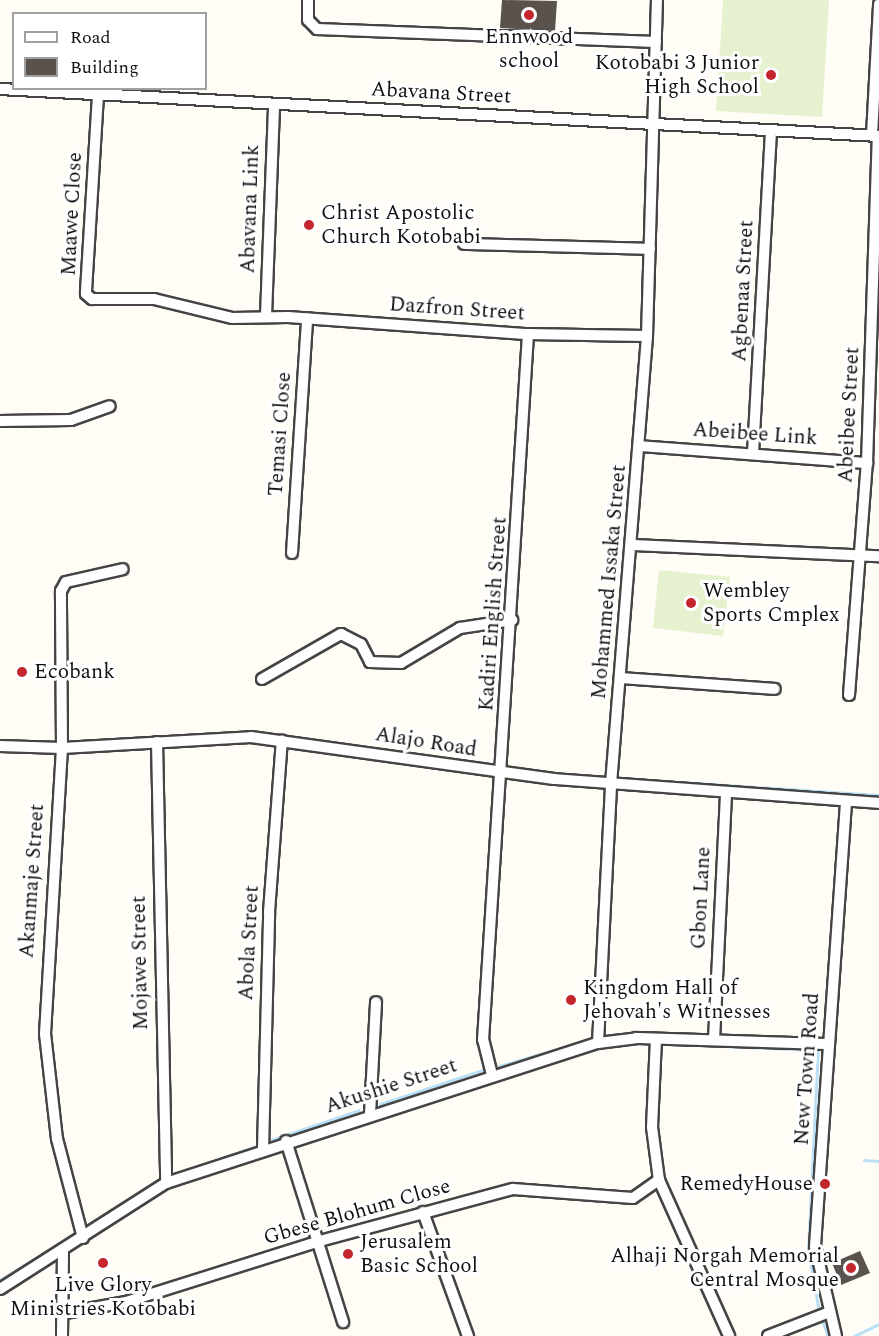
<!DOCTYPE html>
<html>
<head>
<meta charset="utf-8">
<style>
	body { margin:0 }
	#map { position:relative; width:879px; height:1336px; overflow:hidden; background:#fffdf5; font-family:Spectral,serif }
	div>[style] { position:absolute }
	.pitch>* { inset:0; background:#e6f2cf }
	.stream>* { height:3px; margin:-1.5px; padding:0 1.5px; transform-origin:1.5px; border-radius:1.5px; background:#b9e0f7 }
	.building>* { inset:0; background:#5a524d }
	.roads { filter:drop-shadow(2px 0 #444) drop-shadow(-2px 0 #444) drop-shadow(0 2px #444) drop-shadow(0 -2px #444) }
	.minor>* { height:10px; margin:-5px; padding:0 5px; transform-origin:5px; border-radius:5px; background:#fff }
	.dots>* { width:16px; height:16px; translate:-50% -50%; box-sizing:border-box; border:3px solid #fff; border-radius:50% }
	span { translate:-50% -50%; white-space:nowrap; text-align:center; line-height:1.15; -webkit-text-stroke:6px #fff; paint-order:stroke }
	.poi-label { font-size:21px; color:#111 }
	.right { translate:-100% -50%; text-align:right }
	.left { translate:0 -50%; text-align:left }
	.street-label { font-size:21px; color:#111 }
	.legend { position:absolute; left:12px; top:12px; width:195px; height:78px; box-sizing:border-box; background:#fff; border:2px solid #a0a0a0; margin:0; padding:8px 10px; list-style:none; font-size:18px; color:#111 }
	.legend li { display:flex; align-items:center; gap:12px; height:30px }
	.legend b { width:30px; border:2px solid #a0a0a0 }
</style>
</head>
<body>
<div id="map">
	<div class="pitch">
		<i style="clip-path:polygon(723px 0,829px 0,822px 117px,716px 111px)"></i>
		<i style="clip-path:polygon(659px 570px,730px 577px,723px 636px,653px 628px)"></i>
	</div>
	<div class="stream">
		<i style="left:679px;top:782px;width:200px;rotate:3.7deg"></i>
		<i style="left:642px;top:1033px;width:67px;rotate:1.7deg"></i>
		<i style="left:614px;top:1034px;width:18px"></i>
		<i style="left:773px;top:1037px;width:45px;rotate:3.8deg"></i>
		<i style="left:630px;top:1043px;width:19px;rotate:3deg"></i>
		<i style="left:721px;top:1046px;width:97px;rotate:2.4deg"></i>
		<i style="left:818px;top:1047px;width:203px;rotate:92.8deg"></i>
		<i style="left:808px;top:1250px;width:63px;rotate:79.9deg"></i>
		<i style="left:499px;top:1066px;width:96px;rotate:-16.4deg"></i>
		<i style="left:380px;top:1104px;width:108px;rotate:-18.4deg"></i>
		<i style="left:268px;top:1141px;width:96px;rotate:-18.8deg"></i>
		<i style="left:864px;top:1160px;width:15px;rotate:4deg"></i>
		<i style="left:170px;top:1176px;width:94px;rotate:-19.2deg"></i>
		<i style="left:88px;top:1225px;width:86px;rotate:-32.2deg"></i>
		<i style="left:68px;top:1252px;width:11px;rotate:-34deg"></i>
		<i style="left:0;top:1280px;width:86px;rotate:-31.7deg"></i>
		<i style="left:821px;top:1318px;width:19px;rotate:69deg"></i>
		<i style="left:854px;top:1336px;width:28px;rotate:-26deg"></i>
	</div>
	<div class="building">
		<i style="clip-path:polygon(502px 0,557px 1px,555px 31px,500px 28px)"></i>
		<i style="clip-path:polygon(860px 1251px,870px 1273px,841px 1285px,832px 1263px)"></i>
	</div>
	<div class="roads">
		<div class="minor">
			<i style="left:308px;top:0;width:20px;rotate:90deg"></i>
			<i style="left:308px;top:20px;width:13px;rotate:45deg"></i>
			<i style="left:317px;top:29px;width:339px;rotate:2.2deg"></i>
			<i style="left:0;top:89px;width:880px;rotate:3.06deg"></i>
			<i style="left:98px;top:95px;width:199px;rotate:93.5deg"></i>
			<i style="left:86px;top:294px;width:8px;rotate:40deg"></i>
			<i style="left:92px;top:299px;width:62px"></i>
			<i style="left:154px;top:299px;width:80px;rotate:13.7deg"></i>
			<i style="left:232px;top:318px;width:56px;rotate:-1deg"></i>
			<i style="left:288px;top:317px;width:241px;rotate:4.1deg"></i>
			<i style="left:528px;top:334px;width:119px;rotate:1deg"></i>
			<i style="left:872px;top:135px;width:131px;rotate:-86.9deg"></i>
			<i style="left:464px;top:244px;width:186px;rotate:1.5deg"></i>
			<i style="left:266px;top:316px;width:212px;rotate:-87.8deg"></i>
			<i style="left:0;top:421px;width:71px;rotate:-0.8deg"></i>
			<i style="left:71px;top:420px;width:41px;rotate:-19.7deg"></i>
			<i style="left:639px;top:446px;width:229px;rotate:4.3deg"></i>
			<i style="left:753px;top:453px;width:323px;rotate:-86.8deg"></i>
			<i style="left:633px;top:545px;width:246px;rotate:2.6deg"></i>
			<i style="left:292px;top:553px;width:235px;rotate:-86.3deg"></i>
			<i style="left:622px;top:678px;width:153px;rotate:4.1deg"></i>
			<i style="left:262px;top:679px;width:91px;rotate:-29.7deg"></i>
			<i style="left:341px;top:634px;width:22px;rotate:27deg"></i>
			<i style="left:361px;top:644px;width:20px;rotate:63deg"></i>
			<i style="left:370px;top:662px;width:31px;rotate:2deg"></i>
			<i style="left:401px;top:663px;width:69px;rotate:-30.7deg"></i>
			<i style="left:460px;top:628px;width:53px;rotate:-8.7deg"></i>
			<i style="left:849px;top:695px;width:233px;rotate:-85.6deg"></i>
			<i style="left:867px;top:463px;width:327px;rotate:-88.1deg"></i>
			<i style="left:157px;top:742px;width:441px;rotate:88.8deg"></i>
			<i style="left:0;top:746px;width:62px;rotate:1.8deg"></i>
			<i style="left:62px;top:748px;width:189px;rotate:-3.3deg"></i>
			<i style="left:251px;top:737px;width:306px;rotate:7.9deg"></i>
			<i style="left:554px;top:779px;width:326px;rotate:4.2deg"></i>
			<i style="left:656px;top:1039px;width:88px;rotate:92.6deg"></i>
			<i style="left:652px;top:1127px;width:53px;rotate:82.5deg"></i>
			<i style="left:659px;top:1180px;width:171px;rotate:65.8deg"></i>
			<i style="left:714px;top:1040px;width:247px;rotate:-87.2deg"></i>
			<i style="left:598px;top:1043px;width:259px;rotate:-87.1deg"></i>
			<i style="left:611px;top:784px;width:449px;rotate:-85.4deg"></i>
			<i style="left:647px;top:336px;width:336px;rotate:-88.3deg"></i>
			<i style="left:492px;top:1075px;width:36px;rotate:-104deg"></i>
			<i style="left:483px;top:1040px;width:707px;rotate:-86.35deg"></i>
			<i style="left:370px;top:1114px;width:112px;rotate:-86.9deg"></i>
			<i style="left:286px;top:1141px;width:190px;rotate:72.5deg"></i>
			<i style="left:263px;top:1149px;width:237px;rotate:-88.5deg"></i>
			<i style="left:269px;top:912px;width:172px;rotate:-85.7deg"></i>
			<i style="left:423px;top:1212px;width:132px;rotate:70.1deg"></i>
			<i style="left:83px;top:1238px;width:102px;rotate:-104.7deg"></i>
			<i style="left:57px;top:1139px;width:106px;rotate:-96.5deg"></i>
			<i style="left:45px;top:1034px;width:287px;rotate:-86.6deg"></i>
			<i style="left:62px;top:748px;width:157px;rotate:-90.4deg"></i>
			<i style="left:61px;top:591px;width:10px;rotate:-61deg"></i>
			<i style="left:66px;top:582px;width:58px;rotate:-12.8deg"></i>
			<i style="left:0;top:1289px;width:197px;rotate:-32.6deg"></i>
			<i style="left:166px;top:1183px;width:454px;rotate:-18deg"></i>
			<i style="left:598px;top:1043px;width:38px;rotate:-7deg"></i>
			<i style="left:636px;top:1038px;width:192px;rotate:1.8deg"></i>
			<i style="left:65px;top:1313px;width:62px;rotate:-10.2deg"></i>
			<i style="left:126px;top:1302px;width:199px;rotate:-17.5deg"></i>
			<i style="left:316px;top:1242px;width:204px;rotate:-15.1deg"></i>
			<i style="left:513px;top:1189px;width:120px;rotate:4.3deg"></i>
			<i style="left:633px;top:1198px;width:32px;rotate:-35deg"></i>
			<i style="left:62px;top:1336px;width:84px;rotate:-89.3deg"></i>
			<i style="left:768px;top:1336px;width:63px;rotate:-21.3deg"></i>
			<i style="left:836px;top:1336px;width:92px;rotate:-103.1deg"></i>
			<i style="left:815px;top:1246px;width:445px;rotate:-86deg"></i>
		</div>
	</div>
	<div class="dots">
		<i style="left:529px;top:15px;background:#c4262e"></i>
		<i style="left:771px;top:75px;background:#c4262e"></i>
		<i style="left:309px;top:225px;background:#c4262e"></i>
		<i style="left:691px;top:603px;background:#c4262e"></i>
		<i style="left:22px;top:672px;background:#c4262e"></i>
		<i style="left:571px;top:1000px;background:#c4262e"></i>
		<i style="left:825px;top:1184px;background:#c4262e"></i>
		<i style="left:348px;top:1254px;background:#c4262e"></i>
		<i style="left:103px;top:1263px;background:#c4262e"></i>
		<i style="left:851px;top:1268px;background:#c4262e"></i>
	</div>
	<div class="poi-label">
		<span style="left:529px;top:49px">Ennwood<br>school</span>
		<span class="right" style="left:759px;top:75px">Kotobabi 3 Junior<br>High School</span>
		<span class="left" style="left:321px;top:225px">Christ Apostolic<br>Church Kotobabi</span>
		<span class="left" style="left:703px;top:603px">Wembley<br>Sports Cmplex</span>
		<span class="left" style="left:34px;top:672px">Ecobank</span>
		<span class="left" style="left:583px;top:1000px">Kingdom Hall of<br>Jehovah's Witnesses</span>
		<span class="right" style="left:813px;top:1184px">RemedyHouse</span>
		<span class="left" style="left:360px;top:1254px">Jerusalem<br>Basic School</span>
		<span class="right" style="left:839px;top:1268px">Alhaji Norgah Memorial<br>Central Mosque</span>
		<span style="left:103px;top:1297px">Live Glory<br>Ministries Kotobabi</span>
	</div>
	<div class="street-label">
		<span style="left:441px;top:93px;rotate:3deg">Abavana Street</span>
		<span style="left:250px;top:209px;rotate:-88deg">Abavana Link</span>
		<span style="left:72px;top:214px;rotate:-87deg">Maawe Close</span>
		<span style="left:743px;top:291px;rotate:-87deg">Agbenaa Street</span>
		<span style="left:457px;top:309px;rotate:4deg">Dazfron Street</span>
		<span style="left:849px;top:415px;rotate:-87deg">Abeibee Street</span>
		<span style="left:280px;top:434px;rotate:-86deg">Temasi Close</span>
		<span style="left:755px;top:434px;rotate:4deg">Abeibee Link</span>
		<span style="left:609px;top:582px;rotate:-85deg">Mohammed Issaka Street</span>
		<span style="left:493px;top:614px;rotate:-86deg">Kadiri English Street</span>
		<span style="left:426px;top:742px;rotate:9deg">Alajo Road</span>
		<span style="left:32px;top:881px;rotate:-86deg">Akanmaje Street</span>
		<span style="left:701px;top:898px;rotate:-87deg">Gbon Lane</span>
		<span style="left:249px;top:943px;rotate:-87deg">Abola Street</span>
		<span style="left:140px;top:963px;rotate:-91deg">Mojawe Street</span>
		<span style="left:807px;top:1069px;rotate:-86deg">New Town Road</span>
		<span style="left:391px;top:1086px;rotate:-18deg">Akushie Street</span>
		<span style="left:357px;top:1212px;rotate:-16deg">Gbese Blohum Close</span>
	</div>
	<ul class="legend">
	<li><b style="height:8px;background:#fff"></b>Road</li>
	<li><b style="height:16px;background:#5a524d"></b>Building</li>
	</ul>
</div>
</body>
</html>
